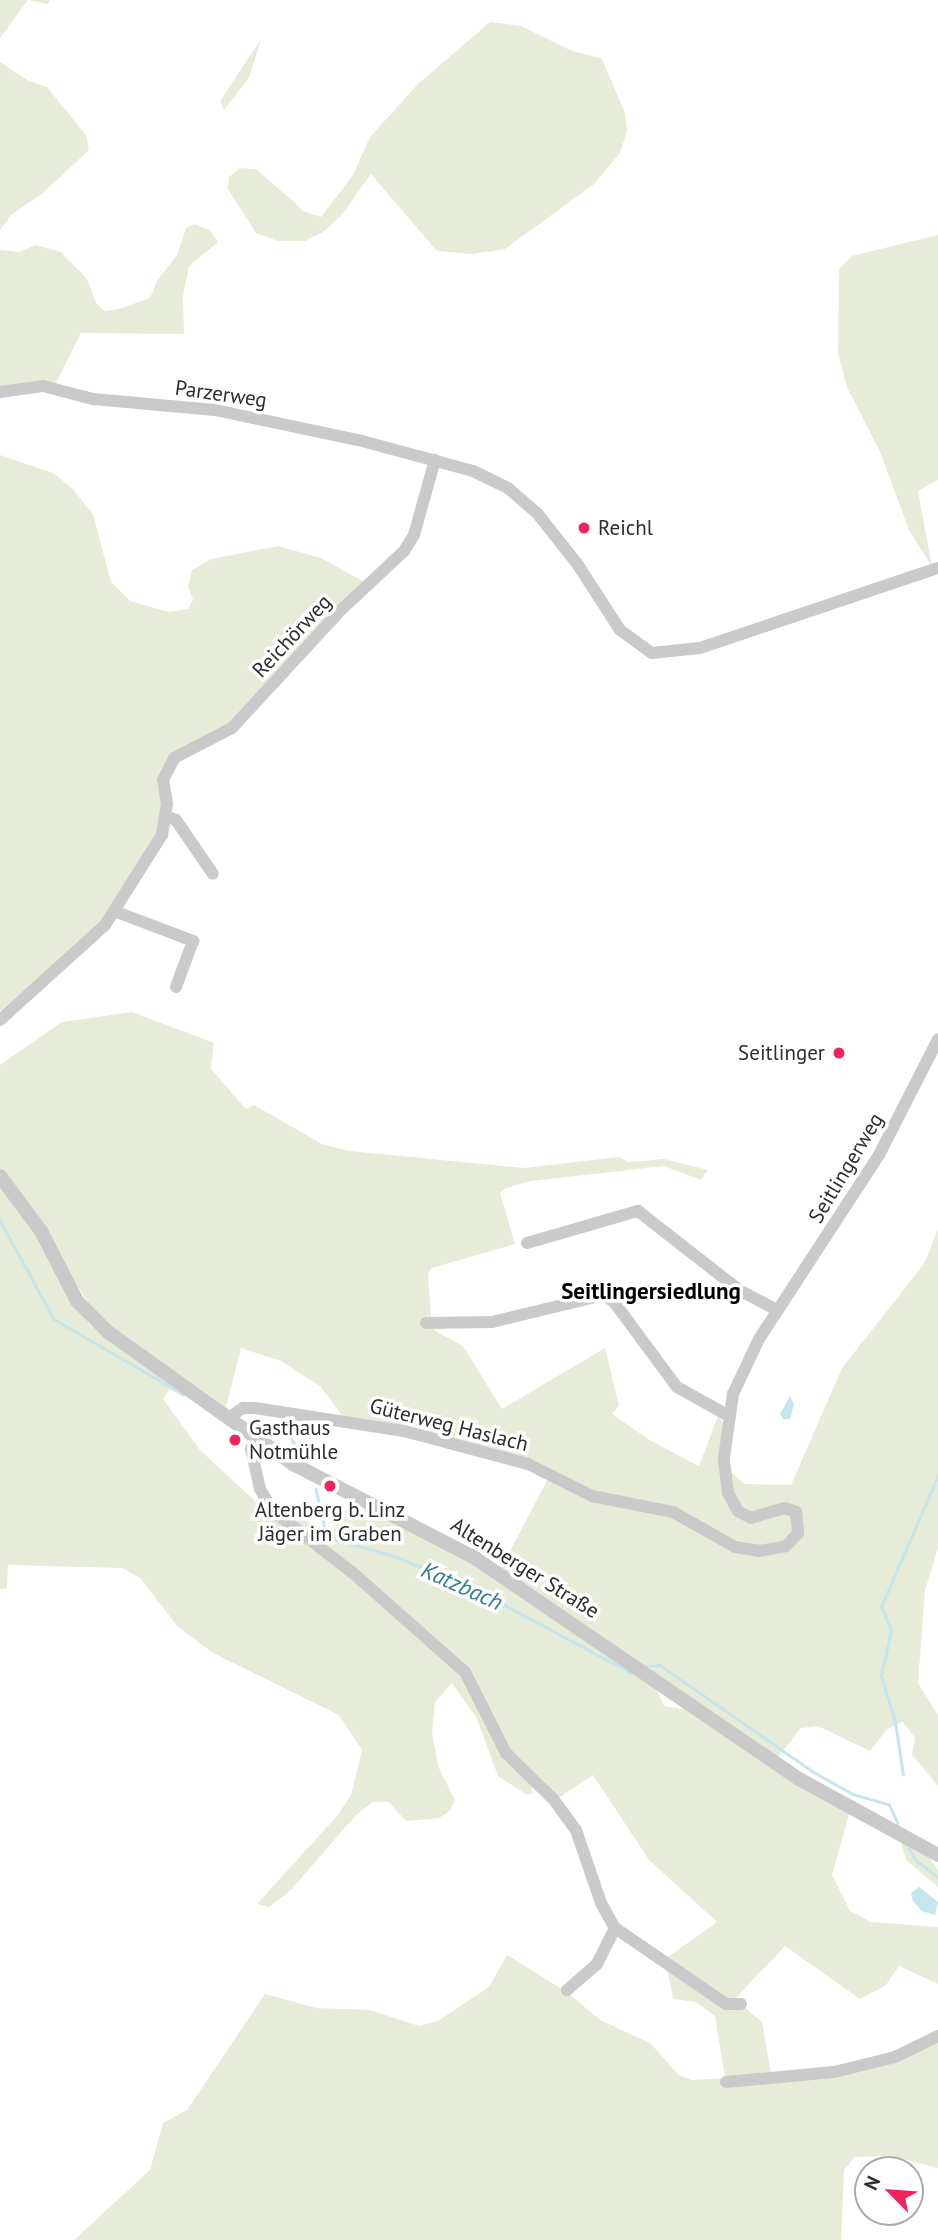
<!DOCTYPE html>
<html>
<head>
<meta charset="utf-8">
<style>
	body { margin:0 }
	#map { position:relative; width:938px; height:2240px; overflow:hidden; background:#fff; font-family:"PT Sans",sans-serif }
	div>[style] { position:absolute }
	.green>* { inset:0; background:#e7ecd9 }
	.water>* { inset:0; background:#c4e6ed }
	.stream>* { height:2.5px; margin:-1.25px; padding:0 1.25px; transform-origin:1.25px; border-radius:1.25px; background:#c4e6ed }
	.minor>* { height:12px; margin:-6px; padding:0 6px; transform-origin:6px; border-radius:6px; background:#cacaca }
	.tertiary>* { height:14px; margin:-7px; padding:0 7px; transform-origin:7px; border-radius:7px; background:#cacaca }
	.dots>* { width:19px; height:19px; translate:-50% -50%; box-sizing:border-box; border:4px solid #fff; border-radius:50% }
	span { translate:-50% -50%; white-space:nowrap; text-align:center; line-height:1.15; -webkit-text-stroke:7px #fff; paint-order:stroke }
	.street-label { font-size:21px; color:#2d2d2d }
	.poi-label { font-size:21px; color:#2d2d2d }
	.left { translate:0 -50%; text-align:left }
	.right { translate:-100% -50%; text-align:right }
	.neighbourhood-label { font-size:23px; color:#000; font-weight:700 }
	.water-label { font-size:23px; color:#347e8d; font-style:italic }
	.north { position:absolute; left:854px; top:2156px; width:70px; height:70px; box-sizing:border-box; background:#fff; border:2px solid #ababab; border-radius:50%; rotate:295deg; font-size:19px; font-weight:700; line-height:28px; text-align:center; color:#2d2d2d }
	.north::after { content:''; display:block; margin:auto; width:24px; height:32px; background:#f0235f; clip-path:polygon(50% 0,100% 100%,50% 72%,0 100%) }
</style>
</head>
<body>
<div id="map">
	<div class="green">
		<i style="clip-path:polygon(0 0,50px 0,48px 4px,28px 0,0 38px)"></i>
		<i style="clip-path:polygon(490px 22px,521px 26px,570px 50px,602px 59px,625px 113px,627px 131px,620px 153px,594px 184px,505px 249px,472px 254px,437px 251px,371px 174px,341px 216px,323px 232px,305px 241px,278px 241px,256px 233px,228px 189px,229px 177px,240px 168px,256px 169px,305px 212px,321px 217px,353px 175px,370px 137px,418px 84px)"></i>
		<i style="clip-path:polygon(261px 39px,249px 78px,224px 110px,220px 101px)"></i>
		<i style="clip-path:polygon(0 62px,27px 80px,47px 87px,86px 135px,89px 150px,43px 193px,11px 215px,0 230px)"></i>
		<i style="clip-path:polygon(194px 224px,210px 230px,218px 242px,189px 266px,183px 296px,184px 334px,81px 333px,55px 385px,0 390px,0 250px,19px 252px,36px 245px,61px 252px,87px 279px,96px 303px,104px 311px,119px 309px,150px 298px,157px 281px,177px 255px,186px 228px)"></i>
		<i style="clip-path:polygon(938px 235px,938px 480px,918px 491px,932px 567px,909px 530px,881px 454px,847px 387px,838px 353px,839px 269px,852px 256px)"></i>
		<i style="clip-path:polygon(0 455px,53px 473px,72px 488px,93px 514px,111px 582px,130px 601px,169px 612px,188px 609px,193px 599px,188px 587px,192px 570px,211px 559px,278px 546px,321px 558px,366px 583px,229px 726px,172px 755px,159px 831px,107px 913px,87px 938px,0 1011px)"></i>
		<i style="clip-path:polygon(132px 1012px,214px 1043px,211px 1069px,246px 1109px,254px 1105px,322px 1144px,350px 1151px,524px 1168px,619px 1157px,628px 1162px,664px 1159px,708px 1170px,701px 1180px,664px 1166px,531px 1181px,506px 1188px,500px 1193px,515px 1244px,432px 1268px,428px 1274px,431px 1317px,435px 1331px,463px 1346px,502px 1409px,605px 1348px,619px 1406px,612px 1414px,651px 1441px,699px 1466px,718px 1416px,723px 1422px,720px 1447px,730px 1471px,744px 1484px,791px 1485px,842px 1368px,924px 1264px,938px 1229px,938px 1548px,925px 1590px,918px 1683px,938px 1715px,938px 1786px,912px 1755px,915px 1738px,903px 1722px,887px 1729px,870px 1751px,818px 1726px,801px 1728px,777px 1758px,501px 1568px,551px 1473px,344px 1418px,321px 1387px,281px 1361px,241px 1348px,226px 1407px,98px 1317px,0 1170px,0 1065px,62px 1022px)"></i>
		<i style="clip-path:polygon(0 1183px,28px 1222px,68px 1297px,90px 1325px,174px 1384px,163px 1399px,200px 1450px,257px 1503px,333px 1531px,348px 1506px,377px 1514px,460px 1554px,656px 1688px,664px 1706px,688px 1710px,850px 1811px,832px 1875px,850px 1911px,871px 1922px,938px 1927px,938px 1984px,899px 1966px,886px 1985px,860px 1999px,785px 1946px,731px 2003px,665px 1959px,717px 1922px,649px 1860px,593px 1775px,560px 1797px,530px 1784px,533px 1793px,527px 1795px,498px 1776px,476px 1717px,452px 1683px,435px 1702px,432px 1732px,438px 1766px,455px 1800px,450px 1811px,439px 1818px,406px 1821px,389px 1802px,373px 1802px,356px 1815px,291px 1890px,269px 1907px,257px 1904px,337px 1816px,351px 1795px,362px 1750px,339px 1715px,213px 1653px,178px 1627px,140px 1578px,122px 1568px,8px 1565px,7px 1589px,0 1589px)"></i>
		<i style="clip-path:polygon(901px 1842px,929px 1858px,938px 1870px,938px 1887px,906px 1860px)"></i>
		<i style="clip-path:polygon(507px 1955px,568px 1993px,600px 2020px,650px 2043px,679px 2075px,692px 2080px,725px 2078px,715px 2016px,696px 2002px,673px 1999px,667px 1968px,743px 2006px,762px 2022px,771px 2073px,804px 2077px,938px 2040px,938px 2168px,891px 2156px,855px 2157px,844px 2170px,841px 2240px,74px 2240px,150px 2170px,163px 2123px,187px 2110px,265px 1994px,316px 2008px,370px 2010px,419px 2026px,438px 2021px,489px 1987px)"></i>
	</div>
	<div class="water">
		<i style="clip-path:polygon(790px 1396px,794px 1405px,790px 1419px,783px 1419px,780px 1414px)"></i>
		<i style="clip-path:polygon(919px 1887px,938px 1902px,935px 1915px,922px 1911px,913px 1901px,911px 1893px)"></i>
	</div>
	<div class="stream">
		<i style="left:0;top:1220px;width:113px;rotate:61.4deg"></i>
		<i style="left:54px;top:1319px;width:149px;rotate:30.2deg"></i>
		<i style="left:250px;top:1420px;width:40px;rotate:18.9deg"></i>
		<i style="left:288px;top:1433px;width:35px;rotate:59deg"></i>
		<i style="left:316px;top:1489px;width:49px;rotate:77.1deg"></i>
		<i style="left:327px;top:1537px;width:70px;rotate:15.8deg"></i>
		<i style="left:394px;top:1556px;width:87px;rotate:22.2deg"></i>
		<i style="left:475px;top:1589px;width:176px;rotate:28.2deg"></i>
		<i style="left:646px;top:1666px;width:14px;rotate:-4deg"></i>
		<i style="left:660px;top:1665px;width:185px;rotate:34.9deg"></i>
		<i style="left:812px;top:1771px;width:47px;rotate:29.3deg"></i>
		<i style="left:853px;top:1794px;width:37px;rotate:16deg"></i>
		<i style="left:889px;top:1804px;width:21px;rotate:65deg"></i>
		<i style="left:903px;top:1775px;width:54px;rotate:-98.6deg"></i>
		<i style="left:895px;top:1722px;width:48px;rotate:-106.9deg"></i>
		<i style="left:881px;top:1676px;width:47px;rotate:-77.7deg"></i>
		<i style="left:891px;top:1630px;width:25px;rotate:-113deg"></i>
		<i style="left:881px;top:1607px;width:144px;rotate:-66.6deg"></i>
		<i style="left:909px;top:1848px;width:14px;rotate:60deg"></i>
		<i style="left:916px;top:1860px;width:28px;rotate:38deg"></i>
	</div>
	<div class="minor">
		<i style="left:0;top:392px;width:43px;rotate:-7.9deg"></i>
		<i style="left:43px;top:386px;width:52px;rotate:14.6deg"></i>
		<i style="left:93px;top:399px;width:122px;rotate:5.2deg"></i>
		<i style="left:215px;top:410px;width:150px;rotate:11.9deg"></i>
		<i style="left:362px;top:441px;width:115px;rotate:15.1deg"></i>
		<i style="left:473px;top:471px;width:39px;rotate:26deg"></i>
		<i style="left:508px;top:488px;width:38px;rotate:41deg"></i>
		<i style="left:537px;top:513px;width:66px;rotate:51.7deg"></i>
		<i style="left:578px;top:565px;width:77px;rotate:57.1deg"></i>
		<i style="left:620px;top:630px;width:39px;rotate:36deg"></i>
		<i style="left:652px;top:653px;width:48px;rotate:-5.9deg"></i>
		<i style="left:700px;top:648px;width:251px;rotate:-18.6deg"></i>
		<i style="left:166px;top:816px;width:11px;rotate:22deg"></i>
		<i style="left:176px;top:820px;width:65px;rotate:55.6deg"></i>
		<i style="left:114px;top:911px;width:85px;rotate:20.8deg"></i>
		<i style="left:193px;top:941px;width:49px;rotate:110.3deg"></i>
		<i style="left:0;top:1020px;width:142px;rotate:-42.1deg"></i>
		<i style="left:105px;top:925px;width:107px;rotate:-57.7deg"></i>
		<i style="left:162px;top:835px;width:31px;rotate:-81deg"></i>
		<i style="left:167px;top:804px;width:24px;rotate:-99deg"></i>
		<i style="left:163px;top:780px;width:25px;rotate:-63deg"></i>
		<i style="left:174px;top:758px;width:65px;rotate:-27.3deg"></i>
		<i style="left:232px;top:728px;width:159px;rotate:-47.3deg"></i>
		<i style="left:340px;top:611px;width:88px;rotate:-43.2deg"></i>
		<i style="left:404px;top:551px;width:19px;rotate:-58deg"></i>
		<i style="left:414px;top:535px;width:78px;rotate:-74.4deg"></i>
		<i style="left:527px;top:1243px;width:116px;rotate:-16.1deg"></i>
		<i style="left:638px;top:1211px;width:128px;rotate:38deg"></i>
		<i style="left:739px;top:1290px;width:43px;rotate:27.8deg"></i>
		<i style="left:426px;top:1323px;width:66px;rotate:-0.9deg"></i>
		<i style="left:492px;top:1322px;width:115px;rotate:-13.6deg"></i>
		<i style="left:604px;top:1295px;width:12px;rotate:35deg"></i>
		<i style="left:614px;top:1302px;width:106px;rotate:53.5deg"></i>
		<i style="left:677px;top:1387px;width:57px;rotate:29.2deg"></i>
		<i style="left:230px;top:1417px;width:16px;rotate:-35deg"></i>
		<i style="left:243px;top:1408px;width:12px"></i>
		<i style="left:255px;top:1408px;width:151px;rotate:8.8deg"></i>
		<i style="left:404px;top:1431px;width:128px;rotate:14.9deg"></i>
		<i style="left:528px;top:1464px;width:72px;rotate:26.6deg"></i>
		<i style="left:592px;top:1496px;width:83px;rotate:11.2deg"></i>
		<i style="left:673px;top:1512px;width:71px;rotate:29.4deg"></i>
		<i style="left:735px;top:1547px;width:24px;rotate:9deg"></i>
		<i style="left:759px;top:1551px;width:27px;rotate:-10deg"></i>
		<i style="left:786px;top:1546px;width:18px;rotate:-47deg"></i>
		<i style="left:798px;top:1533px;width:21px;rotate:-95deg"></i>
		<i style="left:796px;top:1512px;width:12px;rotate:-160deg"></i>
		<i style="left:785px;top:1508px;width:35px;rotate:164deg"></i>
		<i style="left:751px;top:1518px;width:15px;rotate:-152deg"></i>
		<i style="left:738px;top:1511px;width:21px;rotate:-119deg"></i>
		<i style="left:728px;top:1493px;width:35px;rotate:-97deg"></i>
		<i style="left:724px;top:1458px;width:65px;rotate:-82deg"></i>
		<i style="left:733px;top:1394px;width:61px;rotate:-64.7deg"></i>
		<i style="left:759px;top:1339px;width:220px;rotate:-56.9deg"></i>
		<i style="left:879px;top:1155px;width:130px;rotate:-63deg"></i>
		<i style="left:255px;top:1437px;width:13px;rotate:108deg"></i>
		<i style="left:251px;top:1449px;width:41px;rotate:77.3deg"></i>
		<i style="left:260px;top:1489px;width:26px;rotate:59deg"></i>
		<i style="left:273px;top:1511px;width:101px;rotate:37.8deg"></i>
		<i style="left:353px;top:1573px;width:149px;rotate:41.5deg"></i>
		<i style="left:465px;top:1672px;width:91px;rotate:63.2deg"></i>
		<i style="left:506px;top:1753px;width:67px;rotate:44.4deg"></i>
		<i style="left:554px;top:1800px;width:37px;rotate:54deg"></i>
		<i style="left:576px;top:1830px;width:77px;rotate:71.1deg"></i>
		<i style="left:601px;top:1903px;width:29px;rotate:61deg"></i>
		<i style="left:615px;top:1928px;width:40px;rotate:116.6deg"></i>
		<i style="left:597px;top:1964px;width:40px;rotate:139deg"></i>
		<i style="left:615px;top:1928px;width:135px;rotate:34.4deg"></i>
		<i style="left:726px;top:2004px;width:15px"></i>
		<i style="left:726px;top:2082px;width:108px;rotate:-5.3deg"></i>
		<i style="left:834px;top:2072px;width:63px;rotate:-13.8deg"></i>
		<i style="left:895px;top:2057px;width:48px;rotate:-26deg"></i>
	</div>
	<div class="tertiary">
		<i style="left:0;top:1176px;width:69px;rotate:53.3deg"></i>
		<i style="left:41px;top:1231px;width:79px;rotate:62.8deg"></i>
		<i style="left:77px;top:1301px;width:44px;rotate:45deg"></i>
		<i style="left:108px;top:1332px;width:227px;rotate:35.5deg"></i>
		<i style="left:293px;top:1464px;width:205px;rotate:27.3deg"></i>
		<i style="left:475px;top:1558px;width:394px;rotate:34.3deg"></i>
		<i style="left:801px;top:1780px;width:156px;rotate:28.7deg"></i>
	</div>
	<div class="dots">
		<i style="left:584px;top:528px;background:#f0235f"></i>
		<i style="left:839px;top:1053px;background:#f0235f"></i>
		<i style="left:235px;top:1440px;background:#f0235f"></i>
		<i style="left:330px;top:1486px;background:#f0235f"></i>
	</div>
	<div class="street-label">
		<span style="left:221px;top:394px;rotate:8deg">Parzerweg</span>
		<span style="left:292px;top:636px;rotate:-47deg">Reichörweg</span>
		<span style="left:846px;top:1168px;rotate:-59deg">Seitlingerweg</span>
		<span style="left:449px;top:1425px;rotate:14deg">Güterweg Haslach</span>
		<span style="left:525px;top:1568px;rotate:32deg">Altenberger Straße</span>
	</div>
	<div class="poi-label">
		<span class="left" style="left:598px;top:528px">Reichl</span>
		<span class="right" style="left:825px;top:1053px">Seitlinger</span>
		<span class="left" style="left:249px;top:1440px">Gasthaus<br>Notmühle</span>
		<span style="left:330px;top:1522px">Altenberg b. Linz<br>Jäger im Graben</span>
	</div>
	<div class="neighbourhood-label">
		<span style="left:651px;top:1291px">Seitlingersiedlung</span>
	</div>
	<div class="water-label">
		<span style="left:462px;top:1586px;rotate:24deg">Katzbach</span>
	</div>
	<div class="north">N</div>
</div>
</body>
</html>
